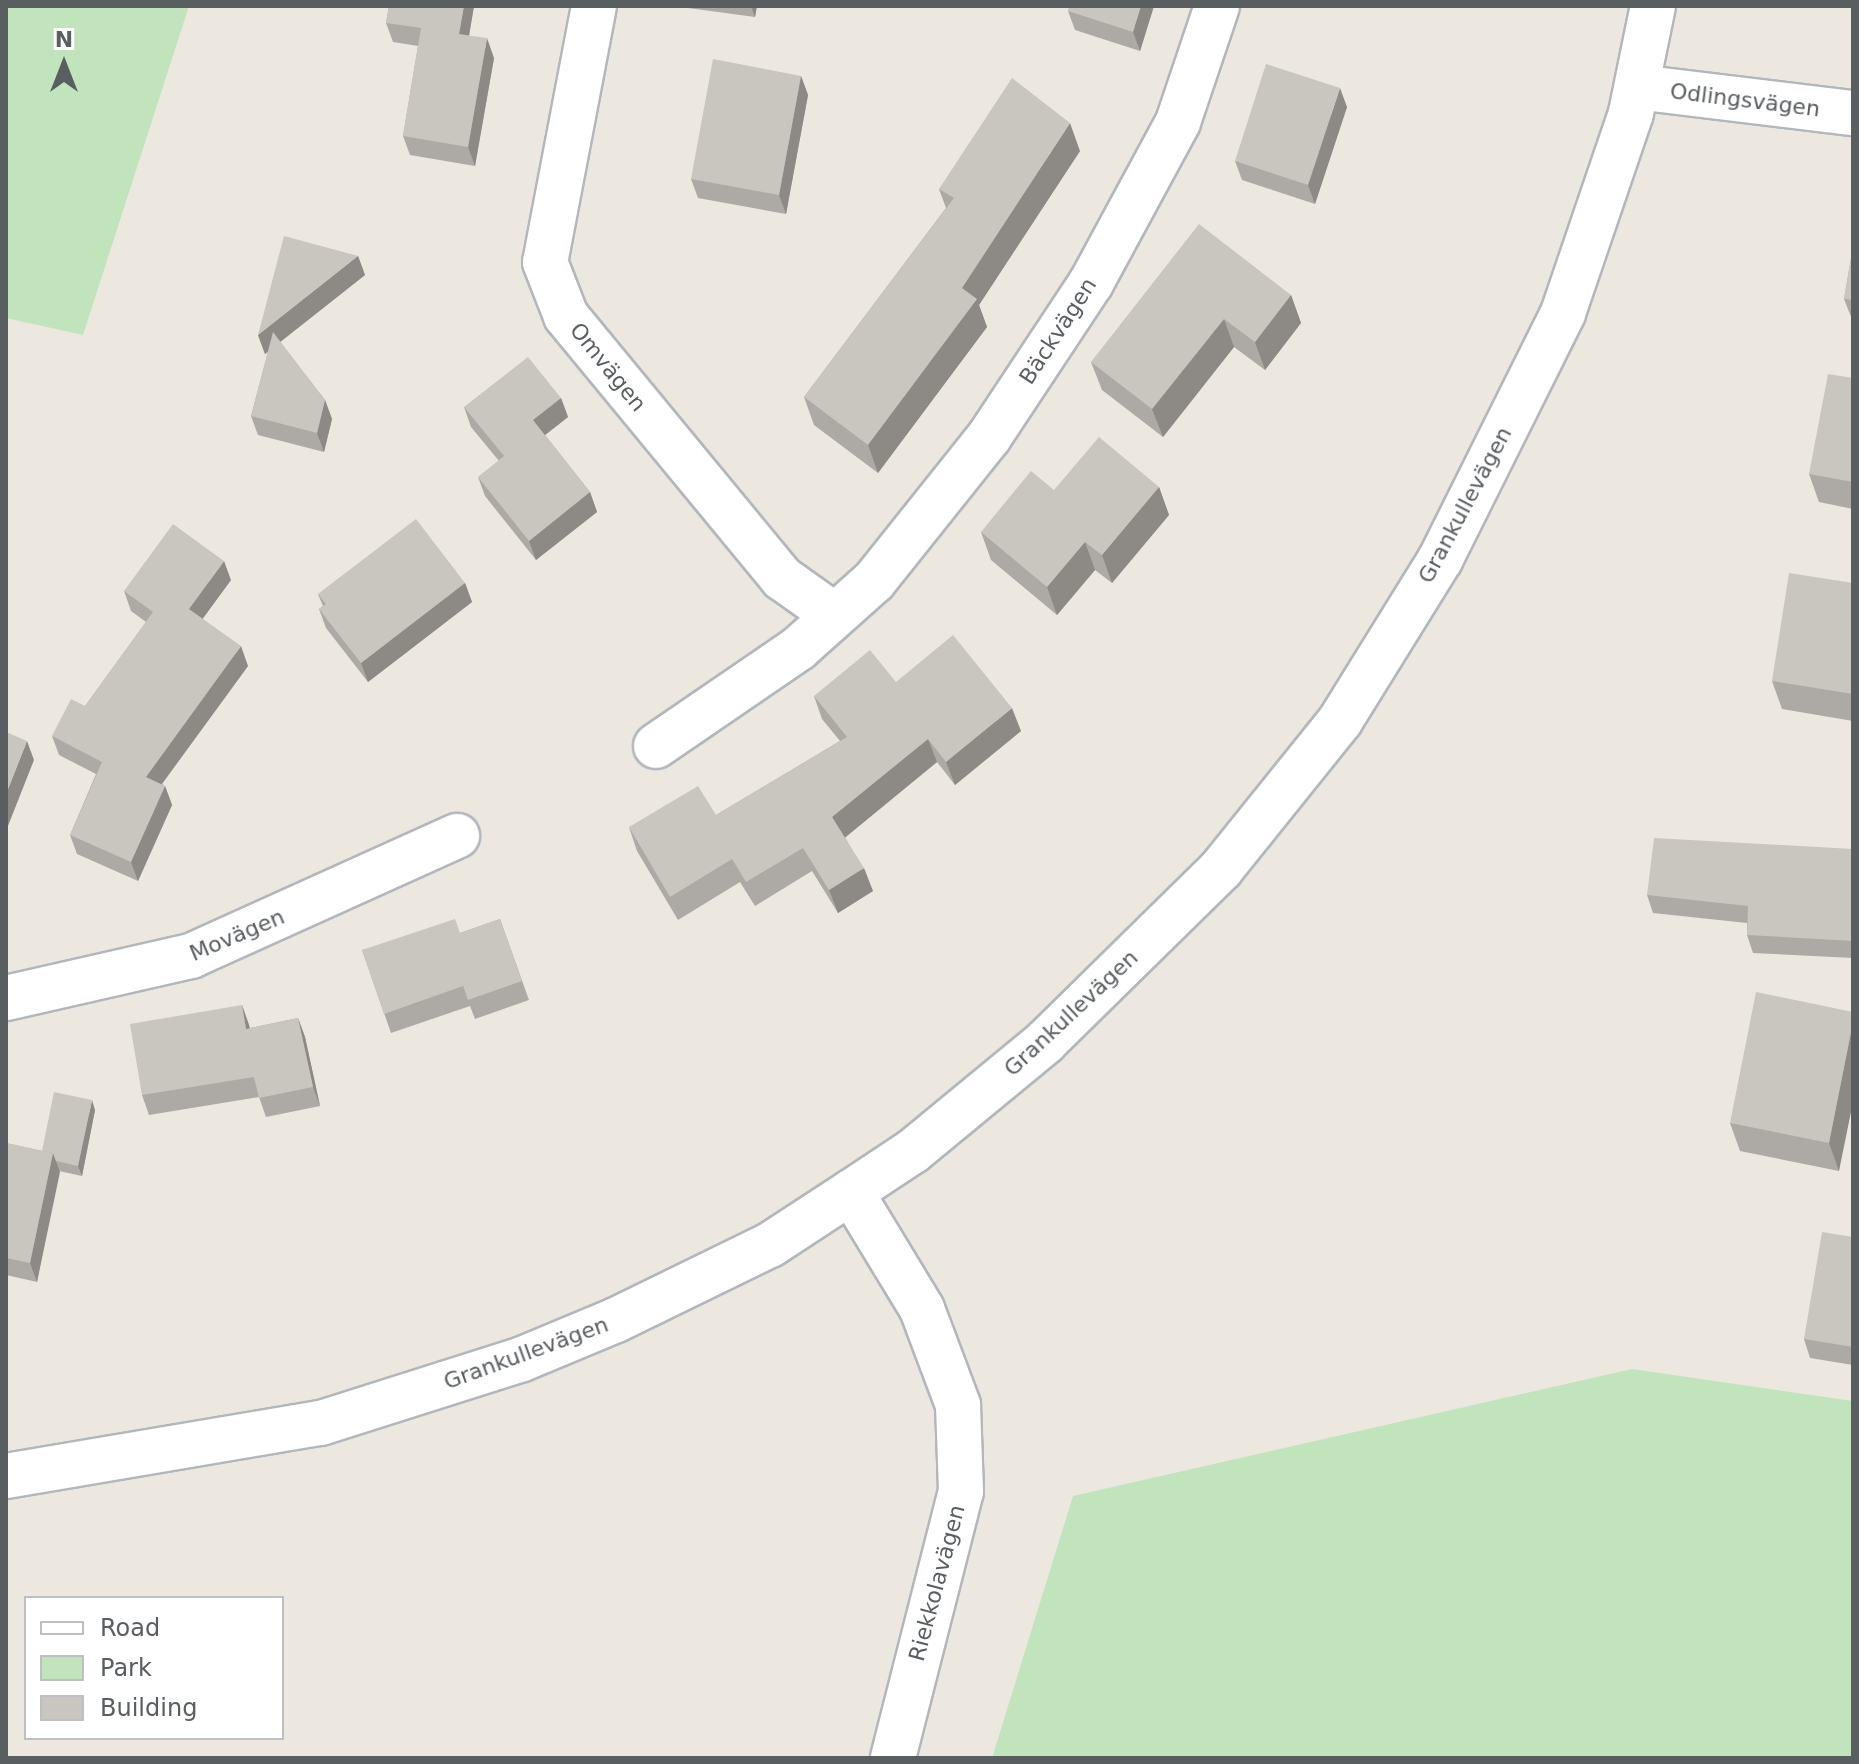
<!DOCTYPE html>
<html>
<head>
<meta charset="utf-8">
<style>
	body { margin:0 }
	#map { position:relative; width:1859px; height:1764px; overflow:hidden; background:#ece8e0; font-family:"DejaVu Sans",sans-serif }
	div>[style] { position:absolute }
	.green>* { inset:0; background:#c1e4bc }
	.roads { filter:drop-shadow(2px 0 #b3b7bb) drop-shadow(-2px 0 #b3b7bb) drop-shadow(0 2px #b3b7bb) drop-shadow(0 -2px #b3b7bb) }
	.minor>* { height:44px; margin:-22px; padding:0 22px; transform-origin:22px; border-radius:22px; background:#fff }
	.wall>* { inset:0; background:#ada9a4 }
	.shaded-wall>* { inset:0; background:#8d8a86 }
	.building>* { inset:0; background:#c9c5bf }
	span { translate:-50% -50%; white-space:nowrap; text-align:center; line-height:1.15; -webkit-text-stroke:6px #fff; paint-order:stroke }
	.street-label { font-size:22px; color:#595e61 }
	.frame { position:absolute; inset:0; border:8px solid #595e61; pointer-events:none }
	.legend { position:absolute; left:24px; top:1596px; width:260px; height:144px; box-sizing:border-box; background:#fff; border:2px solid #bdbfc0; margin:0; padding:10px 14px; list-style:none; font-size:24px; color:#595e61 }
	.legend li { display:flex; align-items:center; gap:16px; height:40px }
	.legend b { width:40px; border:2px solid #bdbfc0 }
	.north { position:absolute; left:24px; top:24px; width:80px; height:80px; -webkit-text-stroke:6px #fff; paint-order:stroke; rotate:0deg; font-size:22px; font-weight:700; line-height:32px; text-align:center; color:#595e61 }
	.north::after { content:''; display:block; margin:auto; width:28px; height:36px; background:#595e61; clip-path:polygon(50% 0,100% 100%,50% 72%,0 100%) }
</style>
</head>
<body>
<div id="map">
	<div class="green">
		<i style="clip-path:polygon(6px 6px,189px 6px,83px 335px,6px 318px)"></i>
		<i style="clip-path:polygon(1632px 1369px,1853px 1401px,1853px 1758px,992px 1758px,1073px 1496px)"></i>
	</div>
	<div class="roads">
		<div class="minor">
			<i style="left:594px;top:6px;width:261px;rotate:100.8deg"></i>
			<i style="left:545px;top:262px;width:58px;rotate:68.7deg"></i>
			<i style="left:566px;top:316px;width:340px;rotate:50.5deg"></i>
			<i style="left:782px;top:578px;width:64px;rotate:35.4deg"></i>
			<i style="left:1637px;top:87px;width:218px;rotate:6.9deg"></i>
			<i style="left:656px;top:746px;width:173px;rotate:-34.4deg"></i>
			<i style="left:799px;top:648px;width:101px;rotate:-41.8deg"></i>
			<i style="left:874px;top:581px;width:184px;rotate:-51.4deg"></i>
			<i style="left:989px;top:437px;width:185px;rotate:-56.5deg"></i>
			<i style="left:1091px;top:283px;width:183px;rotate:-61.6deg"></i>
			<i style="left:1178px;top:122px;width:122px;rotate:-71.4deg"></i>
			<i style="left:6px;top:998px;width:190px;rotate:-12.8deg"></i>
			<i style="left:191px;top:956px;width:292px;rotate:-24.3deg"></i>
			<i style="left:851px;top:1192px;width:137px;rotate:58.7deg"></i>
			<i style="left:922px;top:1309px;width:103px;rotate:69.4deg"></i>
			<i style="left:958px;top:1405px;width:86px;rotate:88deg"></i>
			<i style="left:961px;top:1491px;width:276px;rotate:104.3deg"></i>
			<i style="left:6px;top:1476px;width:319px;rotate:-9.6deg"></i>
			<i style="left:321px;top:1423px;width:209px;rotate:-17.6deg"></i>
			<i style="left:520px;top:1360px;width:104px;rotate:-22.6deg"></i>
			<i style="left:616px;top:1320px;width:171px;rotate:-26deg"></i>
			<i style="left:770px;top:1245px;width:97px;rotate:-33.2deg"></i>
			<i style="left:851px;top:1192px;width:74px;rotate:-33.5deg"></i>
			<i style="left:913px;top:1151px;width:171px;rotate:-39.5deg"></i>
			<i style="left:1045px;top:1042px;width:247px;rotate:-44.5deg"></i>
			<i style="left:1221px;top:869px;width:190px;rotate:-51.2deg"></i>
			<i style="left:1340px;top:721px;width:190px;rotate:-58.2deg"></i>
			<i style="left:1440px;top:560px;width:276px;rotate:-63.5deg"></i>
			<i style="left:1563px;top:313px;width:211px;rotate:-71.2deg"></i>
			<i style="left:1631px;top:113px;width:109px;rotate:-78.4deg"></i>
		</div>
	</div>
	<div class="wall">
		<i style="clip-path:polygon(389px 6px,474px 6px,469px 36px,494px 58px,475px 166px,410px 155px,403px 136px,418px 46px,393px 42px,386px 23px)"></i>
		<i style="clip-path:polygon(687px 6px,757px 6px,755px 17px,688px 8px)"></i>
		<i style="clip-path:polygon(1154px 6px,1140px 51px,1075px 30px,1068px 11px)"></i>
		<i style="clip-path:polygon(801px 76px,808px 95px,786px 214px,698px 198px,691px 179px)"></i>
		<i style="clip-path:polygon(1347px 107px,1315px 204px,1242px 180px,1235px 161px)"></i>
		<i style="clip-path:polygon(1080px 151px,979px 305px,987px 327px,878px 473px,814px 425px,804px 397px,946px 208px,939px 189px)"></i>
		<i style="clip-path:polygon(1853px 247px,1853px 322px,1844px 299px)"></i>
		<i style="clip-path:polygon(358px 256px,365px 275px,280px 342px,325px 400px,332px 419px,324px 452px,258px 435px,251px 416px,268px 352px,265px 354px,258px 335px)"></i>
		<i style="clip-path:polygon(1291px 295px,1301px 323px,1265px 370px,1234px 347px,1163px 437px,1102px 390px,1091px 362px)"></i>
		<i style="clip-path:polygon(1853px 378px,1853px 509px,1819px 502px,1809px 474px)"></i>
		<i style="clip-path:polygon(561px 398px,568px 417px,545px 435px,590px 492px,597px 512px,536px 560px,485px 496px,478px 477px,499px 461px,471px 427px,464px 407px)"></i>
		<i style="clip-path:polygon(1159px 487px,1169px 515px,1112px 583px,1095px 570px,1057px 615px,991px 560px,981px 532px,1054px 490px)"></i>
		<i style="clip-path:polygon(231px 580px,202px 619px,248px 666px,162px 784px,165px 786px,172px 805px,138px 881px,77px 854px,70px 835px,96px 774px,59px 755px,52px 736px,85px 706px,146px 622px,131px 611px,124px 591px)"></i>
		<i style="clip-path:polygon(465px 583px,472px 602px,368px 682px,326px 628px,319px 609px,323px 606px,318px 594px)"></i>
		<i style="clip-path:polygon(1853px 583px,1853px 721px,1782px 709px,1772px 681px)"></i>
		<i style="clip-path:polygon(896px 682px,1021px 731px,955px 785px,937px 762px,845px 837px,873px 891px,838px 913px,812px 871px,755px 906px,740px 882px,678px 920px,637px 851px,629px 827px,716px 815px,840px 741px,822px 719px,814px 696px)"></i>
		<i style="clip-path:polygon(1853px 849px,1853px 958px,1753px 953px,1747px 935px,1747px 923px,1653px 913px,1647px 895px)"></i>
		<i style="clip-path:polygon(500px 919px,529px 1000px,475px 1019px,470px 1006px,391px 1033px,362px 950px,460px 933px)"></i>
		<i style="clip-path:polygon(242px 1005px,250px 1028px,298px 1018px,305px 1037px,320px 1106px,266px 1117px,259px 1097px,149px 1115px,142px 1095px)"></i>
		<i style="clip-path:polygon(1853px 1012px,1839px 1171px,1740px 1151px,1730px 1123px)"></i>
		<i style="clip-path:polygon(95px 1110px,82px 1176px,59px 1171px,37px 1282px,6px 1275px,6px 1143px,42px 1151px)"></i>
		<i style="clip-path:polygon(1853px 1237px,1853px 1365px,1810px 1358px,1804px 1339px)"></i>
	</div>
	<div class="shaded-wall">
		<i style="clip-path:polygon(464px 6px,474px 6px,466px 53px,459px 34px)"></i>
		<i style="clip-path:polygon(751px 6px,757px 6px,755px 17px)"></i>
		<i style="clip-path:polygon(1141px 6px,1154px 6px,1140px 51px,1133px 32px)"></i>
		<i style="clip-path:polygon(487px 38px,494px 58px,475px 166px,468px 147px)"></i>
		<i style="clip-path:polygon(801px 76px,808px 95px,786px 214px,779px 195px)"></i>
		<i style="clip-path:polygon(1340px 88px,1347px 107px,1315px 204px,1308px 185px)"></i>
		<i style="clip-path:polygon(1070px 123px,1080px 151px,979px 305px,987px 327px,878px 473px,868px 445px,962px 288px)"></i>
		<i style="clip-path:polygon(358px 256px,365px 275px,265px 354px,258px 335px)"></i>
		<i style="clip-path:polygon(1291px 295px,1301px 323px,1265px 370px,1255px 342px)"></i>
		<i style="clip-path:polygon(1224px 319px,1234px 347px,1163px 437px,1152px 409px)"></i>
		<i style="clip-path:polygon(561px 398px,568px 417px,540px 439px,533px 420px)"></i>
		<i style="clip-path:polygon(325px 400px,332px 419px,324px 452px,317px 433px)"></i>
		<i style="clip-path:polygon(1159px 487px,1169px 515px,1112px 583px,1102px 555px)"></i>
		<i style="clip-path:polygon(590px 492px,597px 512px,536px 560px,529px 541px)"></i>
		<i style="clip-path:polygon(1085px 542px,1095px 570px,1057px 615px,1047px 587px)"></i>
		<i style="clip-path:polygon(224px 561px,231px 580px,196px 628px,189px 609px)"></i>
		<i style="clip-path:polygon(465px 583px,472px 602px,368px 682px,361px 663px)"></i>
		<i style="clip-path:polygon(241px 646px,248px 666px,153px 796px,146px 777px)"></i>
		<i style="clip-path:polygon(1012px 708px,1021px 731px,955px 785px,946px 762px)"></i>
		<i style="clip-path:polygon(928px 739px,937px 762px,841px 841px,832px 817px)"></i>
		<i style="clip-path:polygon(27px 741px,34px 760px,6px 831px,6px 794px)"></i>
		<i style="clip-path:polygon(165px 786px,172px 805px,138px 881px,131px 862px)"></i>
		<i style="clip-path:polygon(864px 868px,873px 891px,838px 913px,829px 890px)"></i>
		<i style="clip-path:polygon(242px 1005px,249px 1025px,253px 1048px,246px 1029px)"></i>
		<i style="clip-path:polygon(298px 1018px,305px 1037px,320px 1106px,313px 1087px)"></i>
		<i style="clip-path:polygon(1853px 1022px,1853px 1102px,1839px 1171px,1829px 1143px)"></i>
		<i style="clip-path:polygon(92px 1100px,95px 1110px,82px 1176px,78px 1166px)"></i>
		<i style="clip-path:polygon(53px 1153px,60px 1172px,37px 1282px,30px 1263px)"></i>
	</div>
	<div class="building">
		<i style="clip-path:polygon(389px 6px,464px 6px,459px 34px,487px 38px,468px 147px,403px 136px,421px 28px,386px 23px)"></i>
		<i style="clip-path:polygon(1069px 6px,1141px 6px,1133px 32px,1068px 11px)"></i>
		<i style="clip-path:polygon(713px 59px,801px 76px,779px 195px,691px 179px)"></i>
		<i style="clip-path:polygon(1266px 64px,1340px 88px,1308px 185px,1235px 161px)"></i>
		<i style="clip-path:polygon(1012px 78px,1070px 123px,962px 288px,977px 299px,868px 445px,804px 397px,954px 198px,939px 189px)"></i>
		<i style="clip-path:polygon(1199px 224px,1291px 295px,1255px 342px,1224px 319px,1152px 409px,1091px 362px)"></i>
		<i style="clip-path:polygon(284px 236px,358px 256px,258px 335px)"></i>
		<i style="clip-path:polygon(1853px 247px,1853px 300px,1844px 299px)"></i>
		<i style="clip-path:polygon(273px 332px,325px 400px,317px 433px,251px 416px)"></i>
		<i style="clip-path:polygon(528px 357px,561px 398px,533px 420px,590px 492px,529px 541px,478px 477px,504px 456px,464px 407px)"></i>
		<i style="clip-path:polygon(1828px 374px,1853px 378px,1853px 482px,1809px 474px)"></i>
		<i style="clip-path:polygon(1099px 437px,1159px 487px,1102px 555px,1085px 542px,1047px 587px,981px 532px,1031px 471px,1054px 490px)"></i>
		<i style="clip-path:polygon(416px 519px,465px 583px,361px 663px,319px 609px,326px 604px,318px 594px)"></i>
		<i style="clip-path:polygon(173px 524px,224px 561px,189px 609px,241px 646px,146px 777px,165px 786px,131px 862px,70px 835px,102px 762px,52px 736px,71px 699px,85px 706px,153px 612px,124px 591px)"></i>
		<i style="clip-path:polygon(1789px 573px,1853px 583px,1853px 694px,1772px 681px)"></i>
		<i style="clip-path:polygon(953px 635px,1012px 708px,946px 762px,928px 739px,832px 817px,864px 868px,829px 890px,803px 848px,746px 882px,732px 859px,670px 897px,629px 827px,698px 786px,716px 815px,847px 737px,814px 696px,870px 650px,896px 682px)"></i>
		<i style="clip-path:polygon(6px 732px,27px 741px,6px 794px)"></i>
		<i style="clip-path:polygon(1654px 838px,1853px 849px,1853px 941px,1747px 935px,1748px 906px,1647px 895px)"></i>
		<i style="clip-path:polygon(455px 919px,460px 933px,500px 919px,522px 981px,468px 1000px,463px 986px,384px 1014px,362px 950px)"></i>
		<i style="clip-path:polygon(1756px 992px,1853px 1012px,1853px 1022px,1829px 1143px,1730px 1123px)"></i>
		<i style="clip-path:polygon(242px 1005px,246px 1029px,298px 1018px,313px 1087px,259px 1098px,254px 1077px,142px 1095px,130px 1024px)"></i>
		<i style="clip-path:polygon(54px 1092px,92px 1100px,78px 1166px,56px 1161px,53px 1153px,42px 1151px)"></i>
		<i style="clip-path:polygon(6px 1143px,53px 1153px,30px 1263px,6px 1258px)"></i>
		<i style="clip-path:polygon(1822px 1232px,1853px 1237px,1853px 1347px,1804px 1339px)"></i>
	</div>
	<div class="street-label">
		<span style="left:1745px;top:100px;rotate:7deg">Odlingsvägen</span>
		<span style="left:1058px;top:331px;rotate:-57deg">Bäckvägen</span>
		<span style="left:608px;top:367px;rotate:51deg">Omvägen</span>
		<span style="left:1465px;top:505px;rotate:-62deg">Grankullevägen</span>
		<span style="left:237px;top:935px;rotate:-23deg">Movägen</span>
		<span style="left:1071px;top:1013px;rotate:-43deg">Grankullevägen</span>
		<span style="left:526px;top:1353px;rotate:-20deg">Grankullevägen</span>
		<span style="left:937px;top:1583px;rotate:-75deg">Riekkolavägen</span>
	</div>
	<div class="frame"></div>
	<ul class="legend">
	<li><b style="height:10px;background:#fff"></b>Road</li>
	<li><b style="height:22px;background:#c1e4bc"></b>Park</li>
	<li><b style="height:22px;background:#c9c5bf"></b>Building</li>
	</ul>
	<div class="north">N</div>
</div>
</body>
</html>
